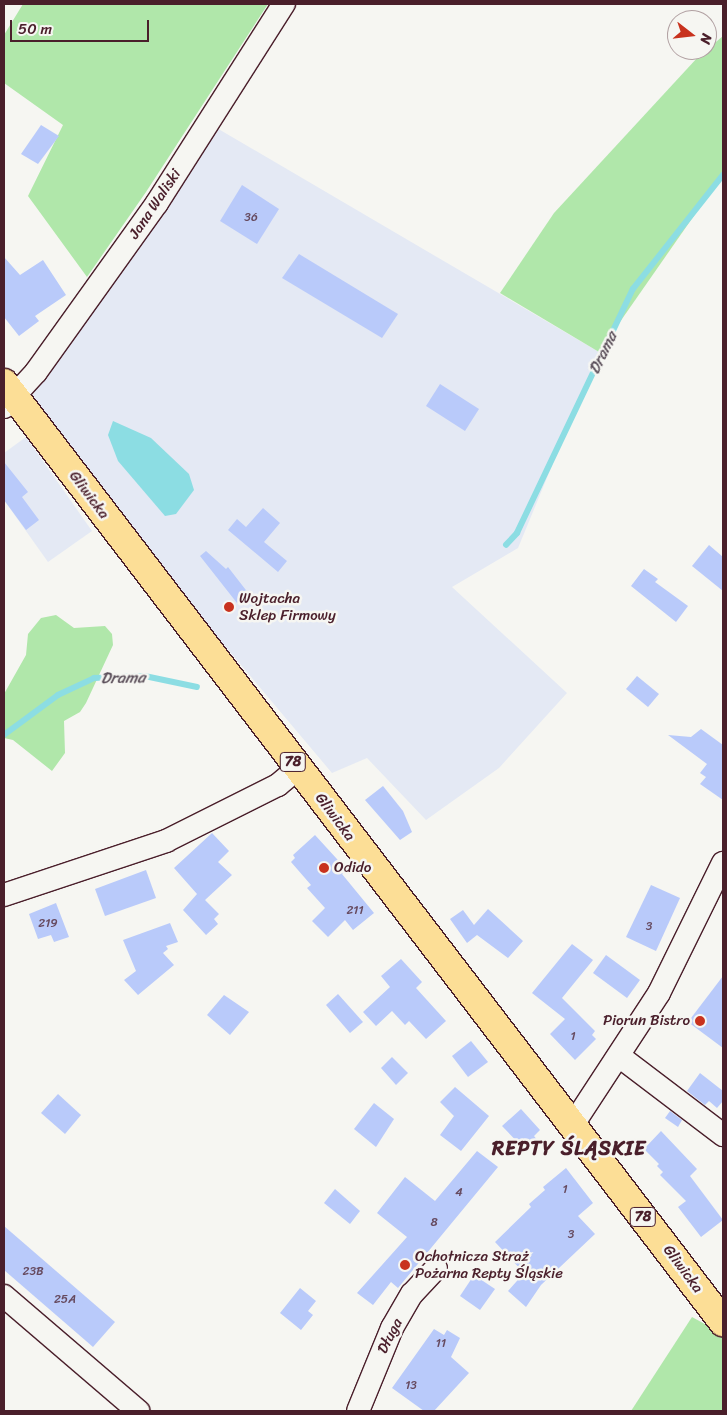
<!DOCTYPE html>
<html>
<head>
<meta charset="utf-8">
<style>
	body { margin:0 }
	#map { position:relative; width:727px; height:1415px; overflow:hidden; background:#f6f6f2; font-family:Sriracha,sans-serif }
	div>[style] { position:absolute }
	.built>* { inset:0; background:#e4e9f4 }
	.green>* { inset:0; background:#b0e7aa }
	.water>* { inset:0; background:#8cdde3 }
	.stream>* { height:5.5px; margin:-2.75px; padding:0 2.75px; transform-origin:2.75px; border-radius:2.75px; background:#8cdde3 }
	.building>* { inset:0; background:#b9cafa }
	.roads { filter:drop-shadow(1px 0 #4a1f2b) drop-shadow(-1px 0 #4a1f2b) drop-shadow(0 1px #4a1f2b) drop-shadow(0 -1px #4a1f2b) }
	.minor>* { height:22px; margin:-11px; padding:0 11px; transform-origin:11px; border-radius:11px; background:#f6f6f2 }
	.major>* { height:28px; margin:-14px; padding:0 14px; transform-origin:14px; border-radius:14px; background:#fcde96 }
	.dots>* { width:14px; height:14px; translate:-50% -50%; box-sizing:border-box; border:2px solid #f6f6f2; border-radius:50% }
	span { translate:-50% -50%; white-space:nowrap; text-align:center; line-height:1.15; -webkit-text-stroke:5px #f6f6f2; paint-order:stroke }
	.number-label { font-size:12px; color:#664a5f }
	.number-label span { -webkit-text-stroke-width:0 }
	.shield-label span { padding:1px 4px; background:#f6f6f2; border:1px solid; border-radius:4px; -webkit-text-stroke-width:0 }
	.shield-label { font-size:14px; color:#4a1f2b; font-weight:700 }
	.street-label { font-size:15px; color:#4a1f2b }
	.poi-label { font-size:15px; color:#4a1f2b }
	.left { translate:0 -50%; text-align:left }
	.right { translate:-100% -50%; text-align:right }
	.water-label { font-size:16px; color:#5a4e59; font-style:italic }
	.district-label { font-size:20px; color:#4a1f2b; font-weight:700; letter-spacing:1px }
	.frame { position:absolute; inset:0; border:5px solid #4a1f2b; pointer-events:none }
	.north { position:absolute; left:667px; top:10px; width:50px; height:50px; box-sizing:border-box; background:#f6f6f2; border:1px solid #b1a0a2; border-radius:50%; rotate:106deg; font-size:14px; font-weight:700; line-height:20px; text-align:center; color:#4a1f2b }
	.north::after { content:''; display:block; margin:auto; width:18px; height:22px; background:#c8321e; clip-path:polygon(50% 0,100% 100%,50% 72%,0 100%) }
	.scale { position:absolute; left:10px; top:20px; width:139px; height:22px; box-sizing:border-box; border:2px solid #4a1f2b; border-top:0; padding-left:6px; font-size:15px; line-height:18px; white-space:nowrap; color:#4a1f2b; -webkit-text-stroke:4px #f6f6f2; paint-order:stroke }
</style>
</head>
<body>
<div id="map">
	<div class="built">
		<i style="clip-path:polygon(215px 127px,599px 352px,518px 548px,452px 587px,567px 693px,499px 768px,426px 820px,367px 758px,332px 773px,198px 614px,29px 400px,173px 199px)"></i>
		<i style="clip-path:polygon(26px 437px,92px 531px,48px 562px,4px 500px,4px 453px)"></i>
	</div>
	<div class="green">
		<i style="clip-path:polygon(23px 4px,268px 4px,146px 192px,87px 277px,28px 196px,63px 125px,4px 83px,4px 35px)"></i>
		<i style="clip-path:polygon(723px 36px,723px 174px,599px 352px,500px 293px,554px 213px,698px 57px)"></i>
		<i style="clip-path:polygon(56px 615px,74px 628px,105px 626px,112px 634px,113px 645px,86px 703px,80px 712px,64px 721px,65px 753px,52px 771px,13px 740px,4px 738px,4px 694px,26px 655px,28px 634px,41px 618px)"></i>
		<i style="clip-path:polygon(692px 1317px,723px 1334px,723px 1411px,631px 1411px)"></i>
	</div>
	<div class="water">
		<i style="clip-path:polygon(113px 421px,151px 438px,189px 474px,194px 490px,176px 514px,165px 516px,118px 461px,108px 435px)"></i>
	</div>
	<div class="stream">
		<i style="left:506px;top:545px;width:16px;rotate:-47deg"></i>
		<i style="left:517px;top:533px;width:270px;rotate:-64.6deg"></i>
		<i style="left:633px;top:289px;width:145px;rotate:-51.7deg"></i>
		<i style="left:4px;top:735px;width:67px;rotate:-36.5deg"></i>
		<i style="left:58px;top:695px;width:40px;rotate:-25deg"></i>
		<i style="left:94px;top:678px;width:51px;rotate:-2.2deg"></i>
		<i style="left:145px;top:676px;width:53px;rotate:11.9deg"></i>
	</div>
	<div class="building">
		<i style="clip-path:polygon(41px 125px,59px 136px,38px 164px,21px 154px)"></i>
		<i style="clip-path:polygon(242px 185px,279px 209px,257px 244px,220px 221px)"></i>
		<i style="clip-path:polygon(299px 254px,398px 314px,382px 338px,282px 278px)"></i>
		<i style="clip-path:polygon(4px 257px,20px 275px,43px 260px,66px 295px,35px 316px,39px 321px,19px 336px,4px 317px)"></i>
		<i style="clip-path:polygon(440px 384px,479px 409px,465px 431px,426px 406px)"></i>
		<i style="clip-path:polygon(4px 462px,28px 492px,22px 497px,39px 520px,26px 530px,4px 500px)"></i>
		<i style="clip-path:polygon(263px 508px,280px 523px,264px 542px,287px 561px,278px 572px,228px 530px,237px 519px,246px 527px)"></i>
		<i style="clip-path:polygon(709px 545px,723px 557px,723px 591px,692px 566px)"></i>
		<i style="clip-path:polygon(206px 551px,226px 569px,228px 567px,249px 594px,237px 603px,200px 556px)"></i>
		<i style="clip-path:polygon(644px 569px,658px 579px,655px 582px,688px 606px,676px 622px,631px 586px)"></i>
		<i style="clip-path:polygon(637px 676px,659px 694px,648px 707px,626px 689px)"></i>
		<i style="clip-path:polygon(701px 729px,723px 745px,723px 800px,700px 784px,706px 777px,700px 773px,707px 764px,668px 735px,691px 737px)"></i>
		<i style="clip-path:polygon(383px 786px,403px 811px,412px 832px,400px 840px,365px 800px)"></i>
		<i style="clip-path:polygon(212px 833px,229px 851px,218px 862px,232px 875px,205px 900px,219px 914px,214px 919px,218px 924px,206px 935px,183px 910px,197px 894px,174px 868px)"></i>
		<i style="clip-path:polygon(315px 835px,347px 870px,342px 874px,374px 913px,353px 930px,345px 920px,328px 937px,312px 921px,325px 908px,307px 888px,311px 885px,291px 862px,295px 858px,293px 855px)"></i>
		<i style="clip-path:polygon(146px 870px,156px 898px,105px 916px,95px 889px)"></i>
		<i style="clip-path:polygon(651px 885px,680px 898px,656px 951px,626px 937px)"></i>
		<i style="clip-path:polygon(56px 903px,69px 937px,54px 942px,51px 935px,38px 939px,29px 914px)"></i>
		<i style="clip-path:polygon(488px 909px,523px 941px,508px 958px,477px 935px,467px 943px,450px 919px,463px 910px,474px 925px)"></i>
		<i style="clip-path:polygon(170px 923px,178px 942px,166px 946px,168px 949px,163px 953px,174px 965px,138px 995px,124px 980px,136px 971px,123px 940px)"></i>
		<i style="clip-path:polygon(572px 944px,593px 960px,562px 998px,595px 1031px,592px 1035px,596px 1039px,575px 1060px,550px 1034px,565px 1019px,532px 993px)"></i>
		<i style="clip-path:polygon(606px 955px,640px 980px,627px 998px,593px 973px)"></i>
		<i style="clip-path:polygon(401px 959px,422px 982px,416px 988px,446px 1021px,426px 1039px,409px 1021px,405px 1025px,392px 1011px,376px 1026px,363px 1012px,390px 987px,381px 976px)"></i>
		<i style="clip-path:polygon(723px 976px,723px 1048px,688px 1022px)"></i>
		<i style="clip-path:polygon(338px 994px,363px 1022px,350px 1033px,326px 1005px)"></i>
		<i style="clip-path:polygon(224px 995px,249px 1012px,230px 1035px,207px 1015px)"></i>
		<i style="clip-path:polygon(471px 1041px,488px 1062px,468px 1077px,452px 1056px)"></i>
		<i style="clip-path:polygon(392px 1057px,408px 1073px,396px 1085px,381px 1068px)"></i>
		<i style="clip-path:polygon(700px 1073px,723px 1091px,723px 1101px,717px 1108px,709px 1101px,705px 1105px,687px 1091px)"></i>
		<i style="clip-path:polygon(455px 1087px,489px 1116px,461px 1151px,440px 1135px,454px 1116px,440px 1102px)"></i>
		<i style="clip-path:polygon(58px 1094px,81px 1115px,65px 1134px,41px 1113px)"></i>
		<i style="clip-path:polygon(374px 1103px,394px 1119px,376px 1147px,354px 1129px)"></i>
		<i style="clip-path:polygon(521px 1109px,540px 1130px,534px 1136px,538px 1141px,526px 1151px,502px 1126px)"></i>
		<i style="clip-path:polygon(670px 1111px,682px 1120px,678px 1127px,665px 1118px)"></i>
		<i style="clip-path:polygon(661px 1131px,697px 1169px,690px 1176px,723px 1220px,701px 1237px,678px 1207px,686px 1201px,660px 1175px,663px 1172px,657px 1166px,659px 1164px,644px 1149px)"></i>
		<i style="clip-path:polygon(477px 1151px,498px 1167px,398px 1288px,391px 1282px,373px 1305px,357px 1293px,407px 1237px,377px 1213px,405px 1177px,435px 1201px)"></i>
		<i style="clip-path:polygon(566px 1168px,593px 1203px,578px 1216px,595px 1234px,541px 1285px,526px 1307px,508px 1291px,524px 1273px,495px 1242px,531px 1207px,529px 1204px,545px 1190px,543px 1187px)"></i>
		<i style="clip-path:polygon(335px 1189px,360px 1211px,350px 1224px,324px 1203px)"></i>
		<i style="clip-path:polygon(4px 1226px,115px 1322px,93px 1347px,4px 1270px)"></i>
		<i style="clip-path:polygon(474px 1275px,495px 1289px,480px 1310px,460px 1296px)"></i>
		<i style="clip-path:polygon(300px 1288px,316px 1301px,308px 1311px,313px 1315px,301px 1330px,280px 1313px)"></i>
		<i style="clip-path:polygon(434px 1329px,444px 1335px,447px 1330px,460px 1338px,451px 1357px,469px 1373px,434px 1411px,424px 1411px,392px 1388px)"></i>
	</div>
	<div class="roads">
		<div class="minor">
			<i style="left:4px;top:407px;width:47px;rotate:-47.6deg"></i>
			<i style="left:36px;top:372px;width:208px;rotate:-54.4deg"></i>
			<i style="left:157px;top:203px;width:236px;rotate:-57.5deg"></i>
			<i style="left:4px;top:895px;width:171px;rotate:-18.4deg"></i>
			<i style="left:166px;top:841px;width:125px;rotate:-26.6deg"></i>
			<i style="left:278px;top:785px;width:26px;rotate:-40deg"></i>
			<i style="left:619px;top:1056px;width:131px;rotate:37.2deg"></i>
			<i style="left:572px;top:1126px;width:159px;rotate:-56.8deg"></i>
			<i style="left:659px;top:993px;width:145px;rotate:-63.8deg"></i>
			<i style="left:4px;top:1296px;width:177px;rotate:40.6deg"></i>
			<i style="left:358px;top:1411px;width:90px;rotate:-67.7deg"></i>
			<i style="left:392px;top:1328px;width:39px;rotate:-60deg"></i>
			<i style="left:412px;top:1294px;width:35px;rotate:-47deg"></i>
		</div>
		<div class="major">
			<i style="left:4px;top:383px;width:1183px;rotate:52.56deg"></i>
		</div>
	</div>
	<div class="dots">
		<i style="left:229px;top:607px;background:#c8321e"></i>
		<i style="left:324px;top:868px;background:#c8321e"></i>
		<i style="left:700px;top:1021px;background:#c8321e"></i>
		<i style="left:405px;top:1265px;background:#c8321e"></i>
	</div>
	<div class="number-label">
		<span style="left:251px;top:218px">36</span>
		<span style="left:355px;top:911px">211</span>
		<span style="left:48px;top:924px">219</span>
		<span style="left:649px;top:927px">3</span>
		<span style="left:573px;top:1037px">1</span>
		<span style="left:565px;top:1190px">1</span>
		<span style="left:459px;top:1193px">4</span>
		<span style="left:434px;top:1223px">8</span>
		<span style="left:571px;top:1235px">3</span>
		<span style="left:33px;top:1272px">23B</span>
		<span style="left:65px;top:1300px">25A</span>
		<span style="left:441px;top:1344px">11</span>
		<span style="left:411px;top:1386px">13</span>
	</div>
	<div class="shield-label">
		<span style="left:293px;top:762px">78</span>
		<span style="left:643px;top:1217px">78</span>
	</div>
	<div class="street-label">
		<span style="left:155px;top:204px;rotate:-56deg">Jana Waliski</span>
		<span style="left:89px;top:495px;rotate:53deg">Gliwicka</span>
		<span style="left:335px;top:817px;rotate:53deg">Gliwicka</span>
		<span style="left:683px;top:1269px;rotate:53deg">Gliwicka</span>
		<span style="left:390px;top:1336px;rotate:-63deg">Długa</span>
	</div>
	<div class="poi-label">
		<span class="left" style="left:239px;top:607px">Wojtacha<br>Sklep Firmowy</span>
		<span class="left" style="left:334px;top:868px">Odido</span>
		<span class="right" style="left:690px;top:1021px">Piorun Bistro</span>
		<span class="left" style="left:415px;top:1265px">Ochotnicza Straż<br>Pożarna Repty Śląskie</span>
	</div>
	<div class="water-label">
		<span style="left:603px;top:353px;rotate:-64deg">Drama</span>
		<span style="left:123px;top:678px;rotate:-1deg">Drama</span>
	</div>
	<div class="district-label">
		<span style="left:569px;top:1148px">REPTY ŚLĄSKIE</span>
	</div>
	<div class="frame"></div>
	<div class="north">N</div>
	<div class="scale">50 m</div>
</div>
</body>
</html>
